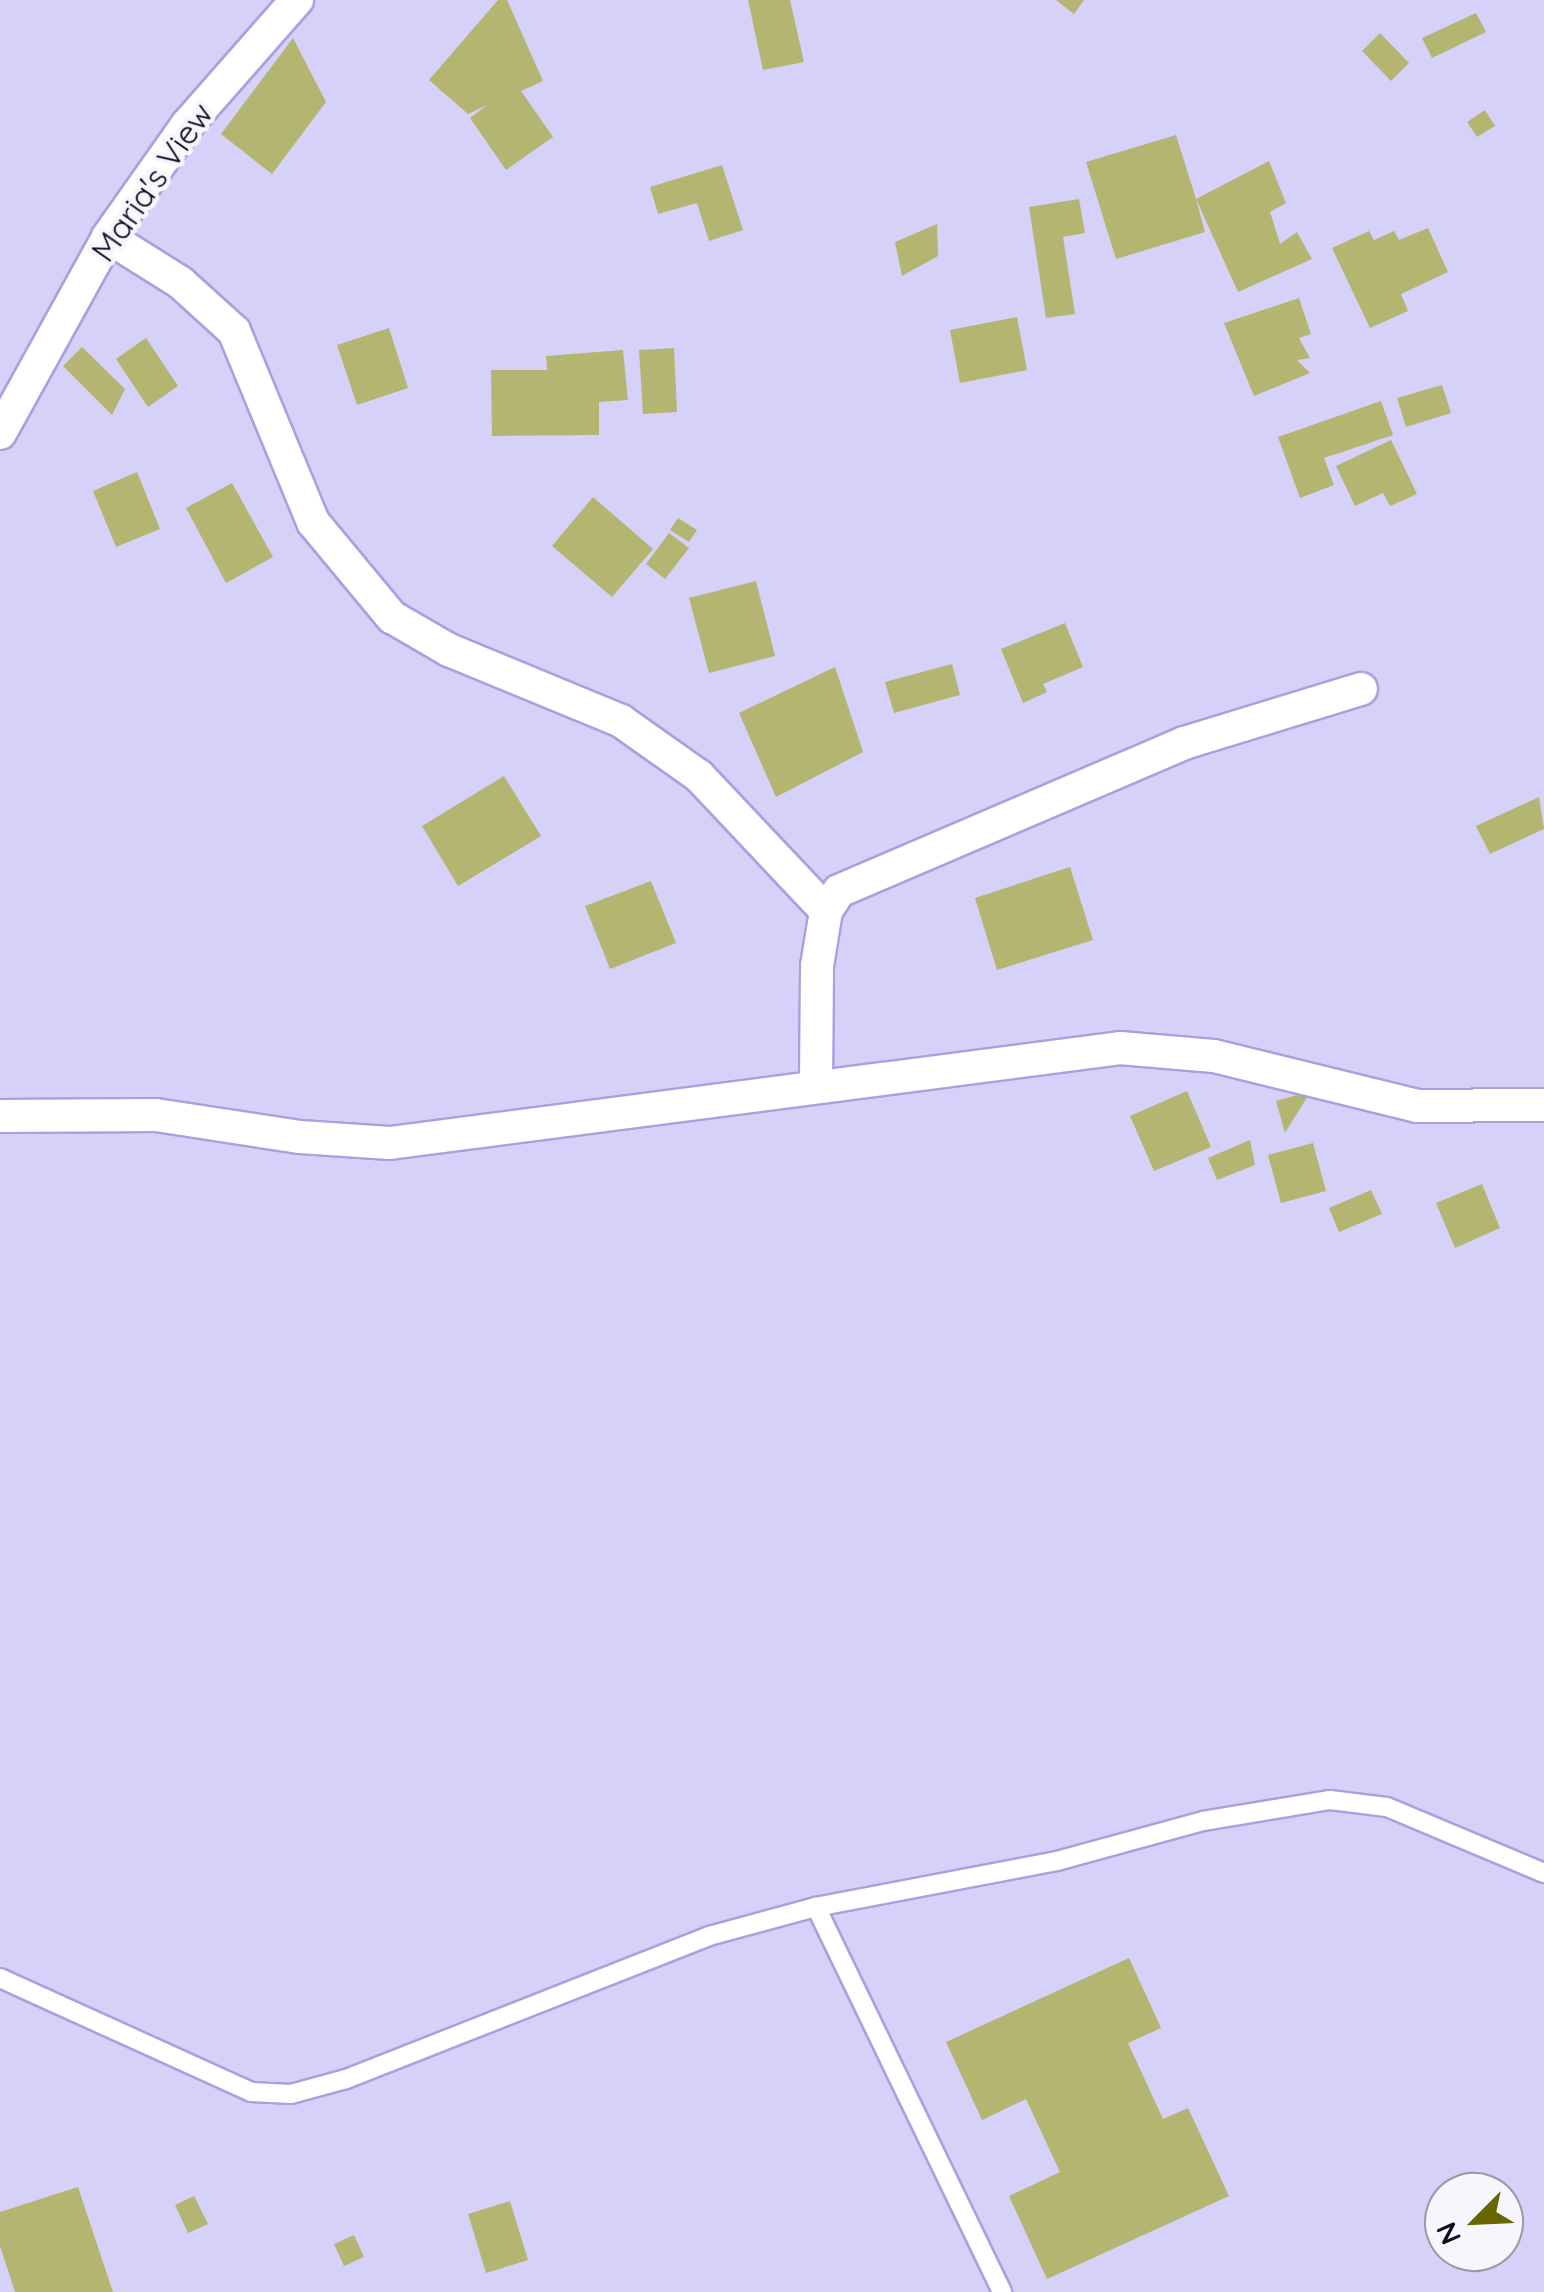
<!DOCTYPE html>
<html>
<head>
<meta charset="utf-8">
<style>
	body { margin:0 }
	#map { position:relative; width:1544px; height:2292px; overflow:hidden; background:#d5d1f8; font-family:Quicksand,sans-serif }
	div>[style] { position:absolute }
	.building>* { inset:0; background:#b3b571 }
	.roads { filter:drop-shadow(2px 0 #a9a1df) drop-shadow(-2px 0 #a9a1df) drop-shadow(0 2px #a9a1df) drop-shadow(0 -2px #a9a1df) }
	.lane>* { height:18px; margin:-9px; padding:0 9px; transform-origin:9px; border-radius:9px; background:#fff }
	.street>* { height:32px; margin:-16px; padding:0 16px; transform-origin:16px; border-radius:16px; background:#fff }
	span { translate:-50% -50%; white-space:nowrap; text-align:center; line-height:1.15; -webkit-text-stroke:9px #f7f6fd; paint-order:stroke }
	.street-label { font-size:32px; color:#0f0b21 }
	.north { position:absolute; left:1424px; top:2172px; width:100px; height:100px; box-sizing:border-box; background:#f7f6fd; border:2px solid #9a98a5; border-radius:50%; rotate:246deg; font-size:28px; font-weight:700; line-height:40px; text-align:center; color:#0f0b21 }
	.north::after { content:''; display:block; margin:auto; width:35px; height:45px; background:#676702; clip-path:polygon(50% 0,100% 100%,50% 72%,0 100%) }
</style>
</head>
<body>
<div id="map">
	<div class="building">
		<i style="clip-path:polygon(498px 0,507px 0,543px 81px,521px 91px,553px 137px,506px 170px,470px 118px,487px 105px,468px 114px,429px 80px)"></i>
		<i style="clip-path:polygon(748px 0,790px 0,804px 62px,763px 70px)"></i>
		<i style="clip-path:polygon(1056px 0,1084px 0,1074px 14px)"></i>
		<i style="clip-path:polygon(1476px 13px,1486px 32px,1432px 58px,1422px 38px)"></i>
		<i style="clip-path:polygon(1380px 33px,1409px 63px,1391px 81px,1362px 51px)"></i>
		<i style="clip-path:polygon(293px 38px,326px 102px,272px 174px,221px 134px)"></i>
		<i style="clip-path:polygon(1485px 110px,1495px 126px,1477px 137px,1467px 122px)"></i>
		<i style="clip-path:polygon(1176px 135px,1196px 199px,1269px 161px,1286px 203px,1270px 212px,1280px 244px,1297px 232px,1312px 259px,1238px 292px,1196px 199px,1205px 232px,1116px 259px,1086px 162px)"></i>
		<i style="clip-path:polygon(722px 165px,743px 230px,709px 241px,697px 203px,658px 214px,650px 187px)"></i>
		<i style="clip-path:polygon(1079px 199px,1085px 233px,1063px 237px,1075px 314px,1046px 318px,1029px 207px)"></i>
		<i style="clip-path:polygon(937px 224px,938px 256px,902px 276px,895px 242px)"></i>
		<i style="clip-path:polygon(1428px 228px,1448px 272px,1401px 294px,1408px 311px,1370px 328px,1332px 248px,1369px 231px,1374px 240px,1394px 231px,1399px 240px)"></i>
		<i style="clip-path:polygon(1299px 298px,1311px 334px,1299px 338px,1310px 358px,1297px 360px,1310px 373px,1254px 396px,1224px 323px)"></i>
		<i style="clip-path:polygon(1017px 317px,1027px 370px,960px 383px,950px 330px)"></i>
		<i style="clip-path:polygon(389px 328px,408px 388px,357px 405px,337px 345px)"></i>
		<i style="clip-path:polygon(146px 338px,178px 386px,148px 407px,116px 359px)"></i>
		<i style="clip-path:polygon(82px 347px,125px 389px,112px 415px,63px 366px)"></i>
		<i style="clip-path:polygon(674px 348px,677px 412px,643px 414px,639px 350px)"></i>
		<i style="clip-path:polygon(623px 350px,628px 400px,599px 402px,599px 435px,492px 436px,491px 370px,547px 370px,546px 356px)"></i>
		<i style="clip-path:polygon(1442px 385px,1451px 413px,1406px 427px,1397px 398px)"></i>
		<i style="clip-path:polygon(1381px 401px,1393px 435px,1324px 458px,1334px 485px,1300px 498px,1278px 437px)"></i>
		<i style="clip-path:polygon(1391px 440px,1417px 494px,1390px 506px,1383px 493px,1355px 506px,1336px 466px)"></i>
		<i style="clip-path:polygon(137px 472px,160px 529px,116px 547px,93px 491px)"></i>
		<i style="clip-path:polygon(232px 483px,273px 557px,226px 583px,186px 508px)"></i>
		<i style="clip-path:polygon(593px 497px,653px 549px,612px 597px,552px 546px)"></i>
		<i style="clip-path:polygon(678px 518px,697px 530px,689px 542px,670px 530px)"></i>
		<i style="clip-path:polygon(669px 533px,689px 548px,665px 579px,646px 564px)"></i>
		<i style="clip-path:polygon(756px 581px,775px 656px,709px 673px,689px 598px)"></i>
		<i style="clip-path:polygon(1065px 623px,1083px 667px,1043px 684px,1047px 692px,1023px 703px,1001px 649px)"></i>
		<i style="clip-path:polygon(952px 664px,960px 695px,894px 713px,885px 682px)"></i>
		<i style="clip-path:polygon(835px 667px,863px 752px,776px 797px,739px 713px)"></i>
		<i style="clip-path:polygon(504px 776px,541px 836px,458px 886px,422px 826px)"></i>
		<i style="clip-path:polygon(1539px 797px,1544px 829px,1490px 854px,1476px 826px)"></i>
		<i style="clip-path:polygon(1070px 867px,1093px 940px,997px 970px,975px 898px)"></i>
		<i style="clip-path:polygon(651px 881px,676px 943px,610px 969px,585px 906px)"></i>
		<i style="clip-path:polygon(1187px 1091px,1211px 1147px,1154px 1171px,1130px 1116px)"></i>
		<i style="clip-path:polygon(1311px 1091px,1285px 1133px,1276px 1101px)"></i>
		<i style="clip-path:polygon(1250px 1140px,1255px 1165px,1217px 1180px,1208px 1158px)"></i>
		<i style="clip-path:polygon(1313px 1143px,1326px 1191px,1281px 1203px,1268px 1155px)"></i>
		<i style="clip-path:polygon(1482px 1184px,1500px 1228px,1455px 1248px,1436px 1203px)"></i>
		<i style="clip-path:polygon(1371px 1190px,1382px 1214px,1339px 1232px,1329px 1208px)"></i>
		<i style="clip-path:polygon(1129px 1958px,1161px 2028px,1128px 2043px,1163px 2119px,1188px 2108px,1229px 2196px,1047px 2279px,1009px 2196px,1060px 2172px,1026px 2099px,982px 2120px,946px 2042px)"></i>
		<i style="clip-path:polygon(78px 2187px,113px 2292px,15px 2292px,0 2246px,0 2212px)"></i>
		<i style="clip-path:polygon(194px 2196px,208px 2224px,188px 2233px,175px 2205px)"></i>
		<i style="clip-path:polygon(510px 2201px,528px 2260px,486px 2273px,468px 2214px)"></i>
		<i style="clip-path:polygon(354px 2235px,364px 2257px,344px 2266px,334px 2244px)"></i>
	</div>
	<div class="roads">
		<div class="lane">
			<i style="left:816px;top:1907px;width:428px;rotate:64.2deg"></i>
			<i style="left:0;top:1978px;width:276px;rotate:24.4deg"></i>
			<i style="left:251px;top:2092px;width:40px;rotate:2.9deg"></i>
			<i style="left:291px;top:2094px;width:57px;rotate:-15.3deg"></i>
			<i style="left:346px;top:2079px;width:390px;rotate:-21.5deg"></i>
			<i style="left:709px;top:1936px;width:111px;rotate:-15.2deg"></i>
			<i style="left:816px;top:1907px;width:245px;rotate:-10.8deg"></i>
			<i style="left:1057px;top:1861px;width:151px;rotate:-15.3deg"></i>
			<i style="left:1203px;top:1821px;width:129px;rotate:-9.4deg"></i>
			<i style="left:1330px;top:1800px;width:57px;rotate:7deg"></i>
			<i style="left:1387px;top:1807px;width:170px;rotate:22.8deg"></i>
		</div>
		<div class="street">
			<i style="left:108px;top:237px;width:86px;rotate:32.2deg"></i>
			<i style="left:181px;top:283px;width:72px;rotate:42.2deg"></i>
			<i style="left:234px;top:331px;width:207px;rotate:67.5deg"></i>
			<i style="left:313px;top:522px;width:124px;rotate:50.3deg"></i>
			<i style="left:392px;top:617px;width:66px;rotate:30.1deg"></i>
			<i style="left:449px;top:650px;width:186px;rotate:22.4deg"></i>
			<i style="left:621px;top:721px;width:95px;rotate:35.2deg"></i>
			<i style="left:699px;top:776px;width:185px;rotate:46.7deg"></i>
			<i style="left:0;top:433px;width:224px;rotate:-61.1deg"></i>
			<i style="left:108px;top:237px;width:137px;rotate:-54.8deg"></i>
			<i style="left:187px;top:125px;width:167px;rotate:-48.7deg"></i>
			<i style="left:816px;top:1084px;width:118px;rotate:-89.5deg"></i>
			<i style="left:817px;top:966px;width:56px;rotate:-80.7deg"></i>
			<i style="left:826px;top:911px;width:24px;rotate:-57deg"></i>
			<i style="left:839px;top:891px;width:375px;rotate:-23.2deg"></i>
			<i style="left:1184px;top:743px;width:185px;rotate:-17deg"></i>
			<i style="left:0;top:1116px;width:156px;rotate:-0.4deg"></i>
			<i style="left:156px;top:1115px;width:146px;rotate:8.7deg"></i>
			<i style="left:300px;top:1137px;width:90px;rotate:3.8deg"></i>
			<i style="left:390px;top:1143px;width:736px;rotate:-7.41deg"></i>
			<i style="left:1120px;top:1048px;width:94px;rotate:4.9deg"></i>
			<i style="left:1214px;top:1056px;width:209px;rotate:13.8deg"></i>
			<i style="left:1417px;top:1106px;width:127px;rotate:-0.5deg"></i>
		</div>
	</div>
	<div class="street-label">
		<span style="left:152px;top:182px;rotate:-55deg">Maria's View</span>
	</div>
	<div class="north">N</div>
</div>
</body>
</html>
